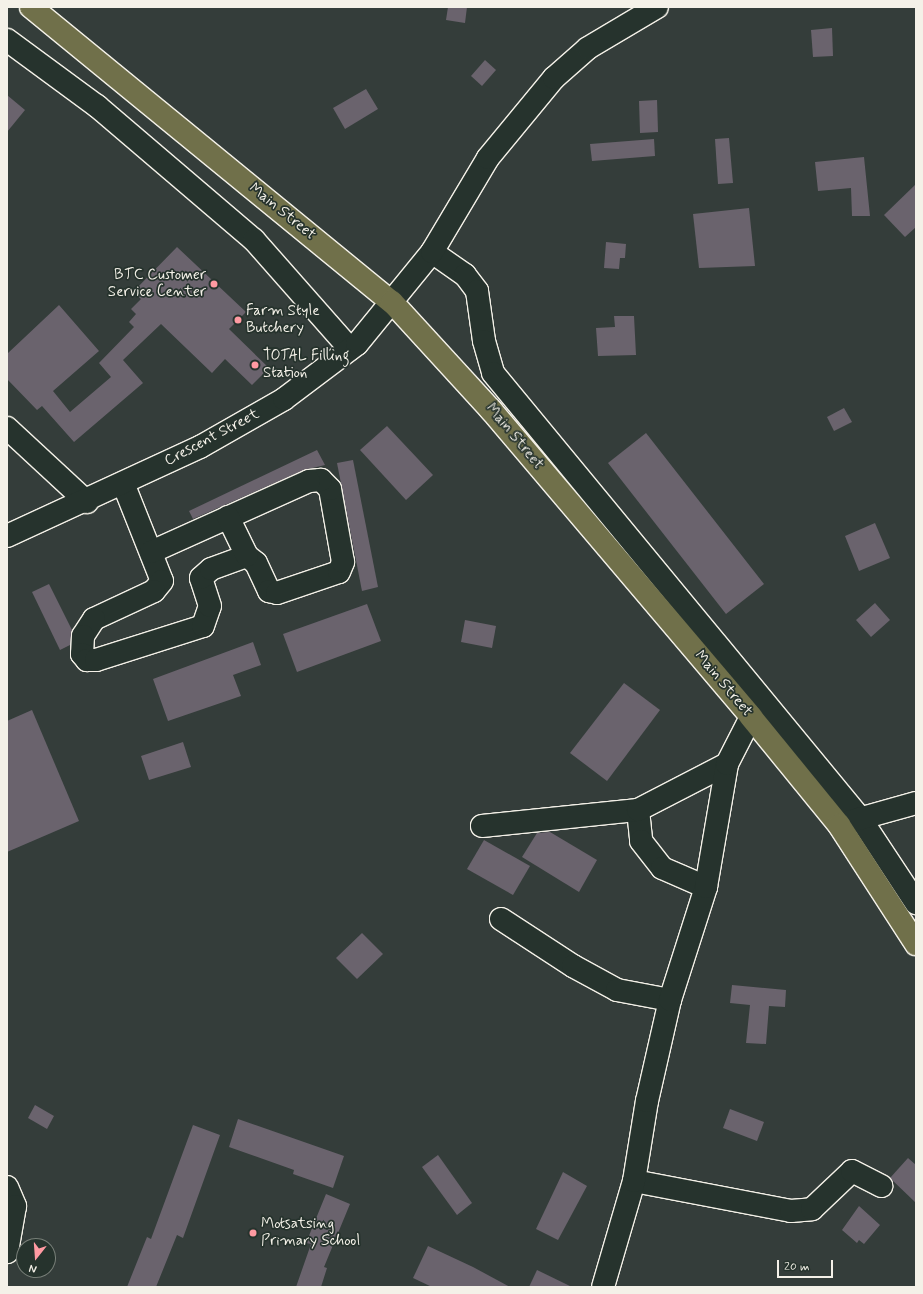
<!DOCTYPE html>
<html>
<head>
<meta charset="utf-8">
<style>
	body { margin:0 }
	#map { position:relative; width:923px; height:1294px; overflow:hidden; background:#343d3a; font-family:Mynerve,sans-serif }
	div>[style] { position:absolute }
	.building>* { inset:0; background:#6a636d }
	.roads { filter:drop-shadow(1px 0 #f4f1e8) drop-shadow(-1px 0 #f4f1e8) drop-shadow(0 1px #f4f1e8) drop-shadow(0 -1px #f4f1e8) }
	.minor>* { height:22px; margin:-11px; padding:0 11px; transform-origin:11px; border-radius:11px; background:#26332d }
	.highway>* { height:22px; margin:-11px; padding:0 11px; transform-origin:11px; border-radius:11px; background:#70704a }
	.dots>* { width:11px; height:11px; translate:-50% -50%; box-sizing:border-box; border:2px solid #26332d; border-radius:50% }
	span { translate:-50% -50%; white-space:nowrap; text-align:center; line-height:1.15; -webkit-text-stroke:3.5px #26332d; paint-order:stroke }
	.street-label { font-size:15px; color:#f4f1e8 }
	.poi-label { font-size:15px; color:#f4f1e8 }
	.right { translate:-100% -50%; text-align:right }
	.left { translate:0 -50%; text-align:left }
	.frame { position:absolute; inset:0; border:8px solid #f4f1e8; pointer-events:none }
	.north { position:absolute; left:16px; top:1238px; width:40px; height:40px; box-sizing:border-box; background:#26332d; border:1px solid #787f78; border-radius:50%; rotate:197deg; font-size:11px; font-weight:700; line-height:16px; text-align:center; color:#f4f1e8 }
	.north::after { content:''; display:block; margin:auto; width:14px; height:18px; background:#ff9aa2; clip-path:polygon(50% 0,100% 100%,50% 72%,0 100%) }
	.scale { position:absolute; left:777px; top:1260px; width:56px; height:18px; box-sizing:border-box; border:2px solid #f4f1e8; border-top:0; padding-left:5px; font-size:12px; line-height:14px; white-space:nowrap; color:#f4f1e8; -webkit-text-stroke:3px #26332d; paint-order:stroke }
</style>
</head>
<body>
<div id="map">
	<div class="building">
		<i style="clip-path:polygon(448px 7px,467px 7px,465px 23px,446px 20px)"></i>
		<i style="clip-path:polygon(832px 28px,833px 56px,813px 57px,811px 30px)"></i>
		<i style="clip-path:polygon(485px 60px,496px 70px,482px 86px,471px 76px)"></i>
		<i style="clip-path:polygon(366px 89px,378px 109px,345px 129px,333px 108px)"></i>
		<i style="clip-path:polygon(7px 95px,25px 110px,7px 132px)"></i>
		<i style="clip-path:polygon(657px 100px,658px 132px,640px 133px,639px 101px)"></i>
		<i style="clip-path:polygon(729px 138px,733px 183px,718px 184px,715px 139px)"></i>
		<i style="clip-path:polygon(654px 139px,655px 156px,592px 161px,590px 144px)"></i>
		<i style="clip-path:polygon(864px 157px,870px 216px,852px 216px,851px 188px,818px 191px,815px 162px)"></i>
		<i style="clip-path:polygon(916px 184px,916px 227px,905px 237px,884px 215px)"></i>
		<i style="clip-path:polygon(749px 208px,755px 266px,699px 268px,693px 214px)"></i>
		<i style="clip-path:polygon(606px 242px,626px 244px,625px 258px,620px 258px,619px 269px,604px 268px)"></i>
		<i style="clip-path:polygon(177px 247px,246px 312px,229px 329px,269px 368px,252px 385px,225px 359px,212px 373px,161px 324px,123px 360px,143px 383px,74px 442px,42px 406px,37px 410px,7px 379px,7px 354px,59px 305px,99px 351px,53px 391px,70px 412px,111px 377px,99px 363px,134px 327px,129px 322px,136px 314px,131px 309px,141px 299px,133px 292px)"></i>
		<i style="clip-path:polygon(614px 316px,634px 316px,636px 355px,598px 356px,596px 328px,615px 327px)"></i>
		<i style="clip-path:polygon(844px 408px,852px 422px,834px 431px,827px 417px)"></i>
		<i style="clip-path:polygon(387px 426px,433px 475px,406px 500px,360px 450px)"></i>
		<i style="clip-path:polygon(646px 433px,764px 584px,726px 614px,608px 463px)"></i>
		<i style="clip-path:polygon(317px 450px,325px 465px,304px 470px,193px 519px,189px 511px)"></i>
		<i style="clip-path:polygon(353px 460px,378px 587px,362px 591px,337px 463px)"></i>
		<i style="clip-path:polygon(875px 523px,890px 558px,859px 571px,845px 536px)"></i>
		<i style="clip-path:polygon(49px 584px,72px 630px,70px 645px,60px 650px,32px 592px)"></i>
		<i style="clip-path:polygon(875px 603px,890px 620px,871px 637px,856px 620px)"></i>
		<i style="clip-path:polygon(367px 604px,381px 641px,297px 672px,283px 634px)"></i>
		<i style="clip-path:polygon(465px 620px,496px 626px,492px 648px,461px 642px)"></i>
		<i style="clip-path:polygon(253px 642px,261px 665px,233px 675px,241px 696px,168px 721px,153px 679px)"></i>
		<i style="clip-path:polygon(624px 683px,660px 710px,607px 781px,570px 753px)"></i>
		<i style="clip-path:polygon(32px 710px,79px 821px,7px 852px,7px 721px)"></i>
		<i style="clip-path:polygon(183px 742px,191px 767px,149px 780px,141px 756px)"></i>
		<i style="clip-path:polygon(550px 832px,597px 860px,579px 892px,522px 857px,537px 833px)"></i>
		<i style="clip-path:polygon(484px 840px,530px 866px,513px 895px,467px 869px)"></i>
		<i style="clip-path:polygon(362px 933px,383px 954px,357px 979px,336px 958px)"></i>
		<i style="clip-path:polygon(732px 985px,786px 990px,785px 1007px,769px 1006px,766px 1044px,746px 1043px,750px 1005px,730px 1003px)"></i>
		<i style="clip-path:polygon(35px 1105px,54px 1116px,47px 1129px,28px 1118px)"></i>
		<i style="clip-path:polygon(730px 1109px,764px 1122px,757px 1141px,723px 1128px)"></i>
		<i style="clip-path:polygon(238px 1119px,344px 1156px,333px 1188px,293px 1174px,294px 1170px,229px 1147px)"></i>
		<i style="clip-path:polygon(193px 1125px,220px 1135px,183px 1238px,177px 1235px,156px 1287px,127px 1287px,147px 1237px,151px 1239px)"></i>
		<i style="clip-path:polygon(438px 1155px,472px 1203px,457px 1215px,422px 1167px)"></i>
		<i style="clip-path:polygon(908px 1158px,916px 1165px,916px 1203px,890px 1178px)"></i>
		<i style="clip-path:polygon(563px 1172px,587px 1186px,558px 1240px,536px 1229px)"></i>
		<i style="clip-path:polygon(326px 1194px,350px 1204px,324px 1267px,327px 1268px,321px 1287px,296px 1287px,311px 1244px,306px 1243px)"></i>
		<i style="clip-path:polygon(859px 1206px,880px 1225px,864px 1244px,859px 1240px,857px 1243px,842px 1230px)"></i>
		<i style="clip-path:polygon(428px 1246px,473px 1267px,510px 1287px,432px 1287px,413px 1278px)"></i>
		<i style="clip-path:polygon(537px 1270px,572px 1287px,529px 1287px)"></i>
	</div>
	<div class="roads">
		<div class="minor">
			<i style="left:7px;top:40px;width:112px;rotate:36.3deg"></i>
			<i style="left:97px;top:106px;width:206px;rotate:40.5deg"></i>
			<i style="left:254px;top:240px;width:145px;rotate:48.6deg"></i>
			<i style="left:432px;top:252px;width:40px;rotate:34.9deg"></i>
			<i style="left:465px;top:275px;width:20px;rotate:53deg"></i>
			<i style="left:477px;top:291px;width:50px;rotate:82deg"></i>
			<i style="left:484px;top:341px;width:33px;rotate:74deg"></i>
			<i style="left:493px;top:373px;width:577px;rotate:50.49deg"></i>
			<i style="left:860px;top:818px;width:102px;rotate:56.6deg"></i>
			<i style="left:7px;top:428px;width:109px;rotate:42.8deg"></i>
			<i style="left:123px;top:483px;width:105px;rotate:68.3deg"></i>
			<i style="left:162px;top:581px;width:13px;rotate:129deg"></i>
			<i style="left:154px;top:591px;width:66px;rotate:155deg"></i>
			<i style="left:94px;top:619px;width:20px;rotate:123deg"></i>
			<i style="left:83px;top:636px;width:18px;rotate:93deg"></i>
			<i style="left:82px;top:654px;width:8px;rotate:50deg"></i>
			<i style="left:87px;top:660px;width:9px"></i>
			<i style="left:96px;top:660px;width:112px;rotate:-17.6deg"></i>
			<i style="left:203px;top:626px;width:21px;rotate:-71deg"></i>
			<i style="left:210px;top:606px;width:29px;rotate:-108deg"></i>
			<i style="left:201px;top:578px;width:13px;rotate:-42deg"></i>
			<i style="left:211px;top:569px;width:38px;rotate:-20deg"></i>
			<i style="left:247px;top:556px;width:11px;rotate:38deg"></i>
			<i style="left:256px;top:563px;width:31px;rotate:65deg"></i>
			<i style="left:269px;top:591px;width:8px;rotate:14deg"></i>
			<i style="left:277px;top:593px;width:65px;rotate:-18.7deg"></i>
			<i style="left:339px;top:572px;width:11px;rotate:-68deg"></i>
			<i style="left:343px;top:562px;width:74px;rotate:-100.1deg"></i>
			<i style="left:330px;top:489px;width:13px;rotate:-135deg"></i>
			<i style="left:321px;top:480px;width:12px;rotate:175deg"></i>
			<i style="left:309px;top:481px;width:173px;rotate:155.8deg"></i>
			<i style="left:228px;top:517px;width:43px;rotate:64deg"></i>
			<i style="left:7px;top:536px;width:213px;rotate:-24.8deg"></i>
			<i style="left:200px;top:447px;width:97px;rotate:-29.7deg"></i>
			<i style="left:284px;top:399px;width:91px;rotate:-37deg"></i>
			<i style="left:357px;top:344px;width:119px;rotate:-50.8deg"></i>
			<i style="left:432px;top:252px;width:109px;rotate:-59.2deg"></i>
			<i style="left:488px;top:158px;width:104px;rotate:-50.5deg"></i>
			<i style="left:554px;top:78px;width:45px;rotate:-41.4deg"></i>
			<i style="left:588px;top:48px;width:80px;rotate:-30.7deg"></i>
			<i style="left:638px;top:810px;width:31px;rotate:84deg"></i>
			<i style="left:641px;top:841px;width:34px;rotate:52deg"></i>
			<i style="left:662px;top:868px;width:48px;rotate:23.4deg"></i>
			<i style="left:848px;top:822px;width:71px;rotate:-15.6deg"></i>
			<i style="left:482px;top:826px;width:157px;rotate:-5.9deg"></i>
			<i style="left:638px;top:810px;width:100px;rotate:-27.3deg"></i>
			<i style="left:501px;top:919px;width:86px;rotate:33.1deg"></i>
			<i style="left:573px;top:966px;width:50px;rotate:28.6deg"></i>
			<i style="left:617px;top:990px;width:54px;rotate:10.7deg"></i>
			<i style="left:634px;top:1181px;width:160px;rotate:10.8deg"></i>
			<i style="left:791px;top:1211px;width:21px;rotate:-5deg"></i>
			<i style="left:812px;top:1209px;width:55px;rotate:-43.5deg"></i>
			<i style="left:852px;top:1171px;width:33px;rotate:27deg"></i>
			<i style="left:7px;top:1187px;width:21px;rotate:67deg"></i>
			<i style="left:15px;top:1206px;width:47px;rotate:99.9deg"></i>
			<i style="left:603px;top:1287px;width:110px;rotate:-73.7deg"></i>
			<i style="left:634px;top:1181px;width:81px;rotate:-80.8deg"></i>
			<i style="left:647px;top:1101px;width:104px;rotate:-77.2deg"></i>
			<i style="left:670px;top:1000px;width:119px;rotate:-72.3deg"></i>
			<i style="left:706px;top:887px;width:125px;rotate:-80.3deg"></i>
			<i style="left:727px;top:764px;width:53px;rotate:-62.9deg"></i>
		</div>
		<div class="highway">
			<i style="left:31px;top:7px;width:466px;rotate:39.3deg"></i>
			<i style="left:392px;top:302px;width:147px;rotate:47.5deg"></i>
			<i style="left:491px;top:410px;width:402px;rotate:49.7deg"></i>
			<i style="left:751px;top:717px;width:139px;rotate:50.8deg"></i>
			<i style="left:839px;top:825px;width:142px;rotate:57.1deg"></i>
		</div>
	</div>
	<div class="dots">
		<i style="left:214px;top:284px;background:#ff9aa2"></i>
		<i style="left:238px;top:320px;background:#ff9aa2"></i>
		<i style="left:255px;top:365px;background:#ff9aa2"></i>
		<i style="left:253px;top:1233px;background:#ff9aa2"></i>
	</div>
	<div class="street-label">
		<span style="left:282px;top:212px;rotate:39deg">Main Street</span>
		<span style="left:514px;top:437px;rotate:50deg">Main Street</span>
		<span style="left:212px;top:438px;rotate:-28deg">Crescent Street</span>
		<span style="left:723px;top:684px;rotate:50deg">Main Street</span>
	</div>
	<div class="poi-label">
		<span class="right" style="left:206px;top:284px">BTC Customer<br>Service Center</span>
		<span class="left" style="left:246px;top:320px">Farm Style<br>Butchery</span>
		<span class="left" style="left:263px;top:365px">TOTAL Filling<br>Station</span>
		<span class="left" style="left:261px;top:1233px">Motsatsing<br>Primary School</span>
	</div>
	<div class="frame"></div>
	<div class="north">N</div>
	<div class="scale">20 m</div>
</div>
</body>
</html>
